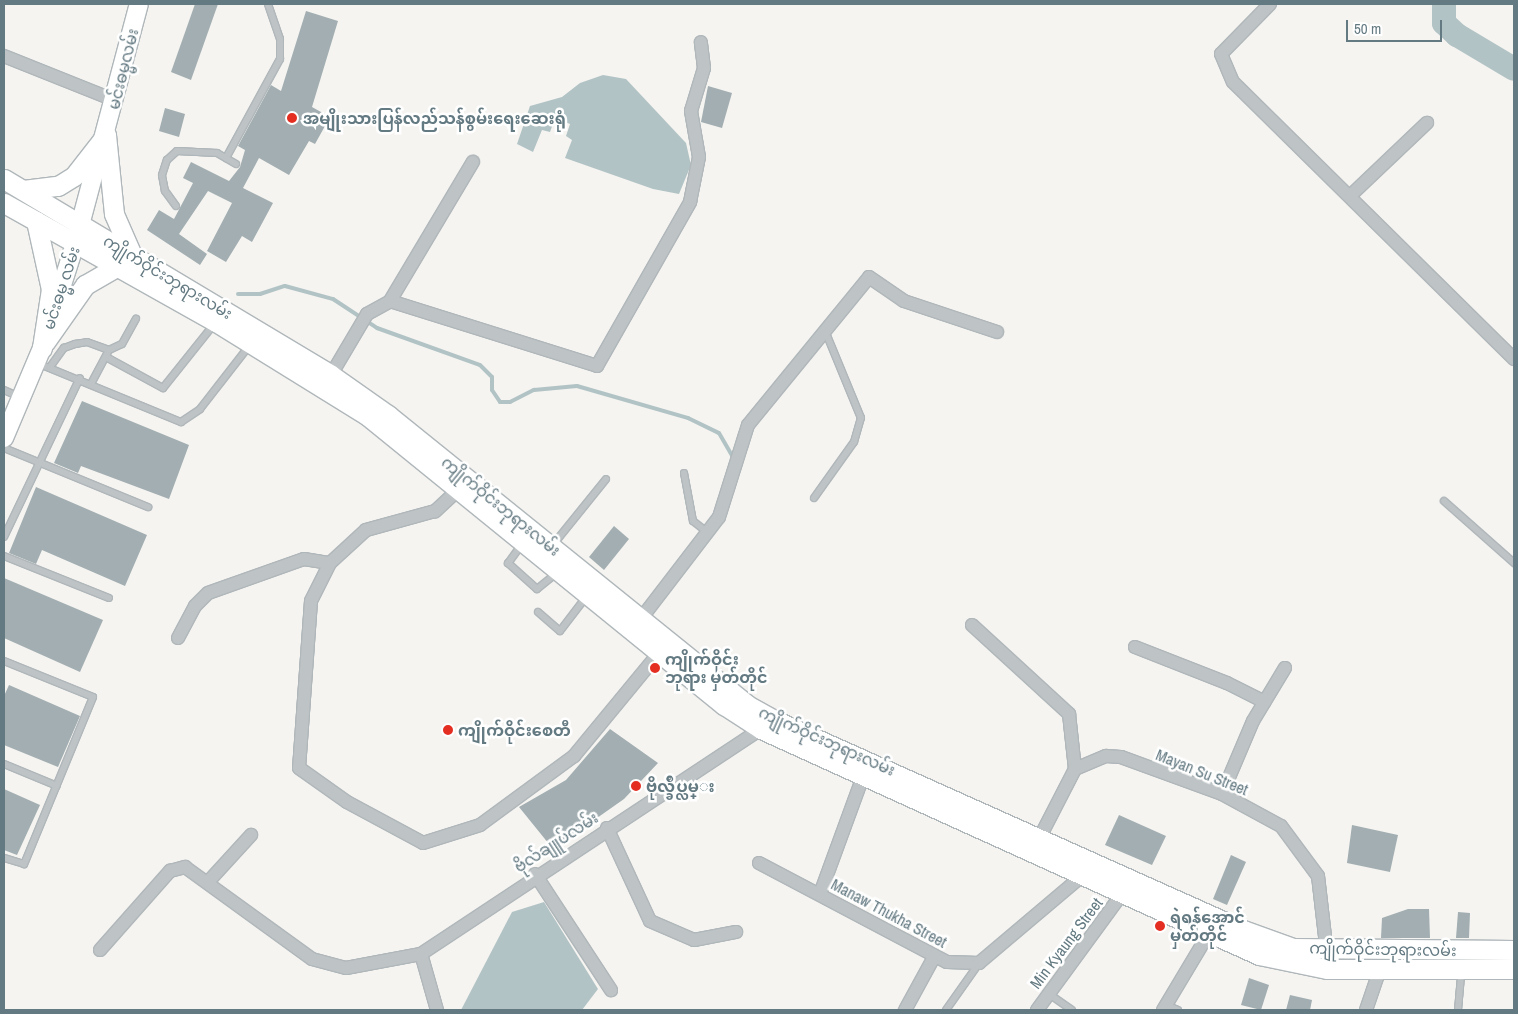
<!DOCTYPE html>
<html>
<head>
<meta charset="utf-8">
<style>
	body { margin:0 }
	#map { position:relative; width:1518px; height:1014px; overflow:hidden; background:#f5f4f1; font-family:"Archivo Narrow","Noto Sans Myanmar",sans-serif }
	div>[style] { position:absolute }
	.water>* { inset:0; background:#b2c3c5 }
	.stream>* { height:4px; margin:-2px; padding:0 2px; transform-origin:2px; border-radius:2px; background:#b2c3c5 }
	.river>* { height:24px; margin:-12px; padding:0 12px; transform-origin:12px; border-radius:12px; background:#b2c3c5 }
	.building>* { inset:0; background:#a2aeb1 }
	.roads { filter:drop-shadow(1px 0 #b0b7ba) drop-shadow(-1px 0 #b0b7ba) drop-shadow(0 1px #b0b7ba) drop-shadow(0 -1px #b0b7ba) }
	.lane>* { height:6px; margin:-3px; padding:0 3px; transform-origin:3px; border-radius:3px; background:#bec3c5 }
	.street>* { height:12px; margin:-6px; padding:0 6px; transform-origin:6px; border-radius:6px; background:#bec3c5 }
	.secondary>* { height:18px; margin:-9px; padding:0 9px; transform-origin:9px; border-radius:9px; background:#fff }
	.primary>* { height:19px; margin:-9.5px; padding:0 9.5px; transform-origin:9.5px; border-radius:9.5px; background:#fff }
	.dots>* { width:14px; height:14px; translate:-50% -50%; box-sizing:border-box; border:2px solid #fff; border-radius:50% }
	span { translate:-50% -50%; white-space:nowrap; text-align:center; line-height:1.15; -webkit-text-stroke:5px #fff; paint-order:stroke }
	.street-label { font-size:16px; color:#647a82 }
	.poi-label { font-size:16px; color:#647a82; font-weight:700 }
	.left { translate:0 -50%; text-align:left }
	.frame { position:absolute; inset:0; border:5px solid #647a82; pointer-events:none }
	.scale { position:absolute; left:1346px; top:20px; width:96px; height:22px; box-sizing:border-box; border:2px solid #647a82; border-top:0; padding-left:6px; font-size:15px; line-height:18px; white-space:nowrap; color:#647a82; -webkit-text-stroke:4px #fff; paint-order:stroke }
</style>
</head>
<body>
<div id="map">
	<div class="water">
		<i style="clip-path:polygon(603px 75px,626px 79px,686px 143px,691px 165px,679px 194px,653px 189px,565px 158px,572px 140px,566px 136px,570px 124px,555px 118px,550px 132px,542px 130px,533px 152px,517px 144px,530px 106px,562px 97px,580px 83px)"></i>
		<i style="clip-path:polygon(544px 902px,598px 989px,582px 1010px,461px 1010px,512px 912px)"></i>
	</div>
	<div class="stream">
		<i style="left:238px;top:294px;width:22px"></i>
		<i style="left:260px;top:294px;width:26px;rotate:-18deg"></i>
		<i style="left:285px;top:286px;width:50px;rotate:15.2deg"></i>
		<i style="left:333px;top:299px;width:53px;rotate:33.4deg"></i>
		<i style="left:377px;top:328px;width:109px;rotate:19.8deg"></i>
		<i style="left:480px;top:365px;width:17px;rotate:45deg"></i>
		<i style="left:492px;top:377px;width:13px;rotate:90deg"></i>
		<i style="left:492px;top:390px;width:14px;rotate:56deg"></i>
		<i style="left:500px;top:402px;width:10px"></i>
		<i style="left:510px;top:402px;width:27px;rotate:-27deg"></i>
		<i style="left:534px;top:390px;width:43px;rotate:-5.3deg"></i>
		<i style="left:577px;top:386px;width:116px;rotate:16.1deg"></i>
		<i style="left:688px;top:418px;width:34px;rotate:26deg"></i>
		<i style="left:719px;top:433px;width:28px;rotate:60deg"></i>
	</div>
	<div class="river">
		<i style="left:1444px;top:4px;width:19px;rotate:90deg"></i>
		<i style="left:1444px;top:23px;width:18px;rotate:43deg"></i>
		<i style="left:1457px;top:35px;width:66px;rotate:30.8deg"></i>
	</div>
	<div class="building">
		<i style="clip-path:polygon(195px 4px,218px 4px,191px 80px,171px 72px)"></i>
		<i style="clip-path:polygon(306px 11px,338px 21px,312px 107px,330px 117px,315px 144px,309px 141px,289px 175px,259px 158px,243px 188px,273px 203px,252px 242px,242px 236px,226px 262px,207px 251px,232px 203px,208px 191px,179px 234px,207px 254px,200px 265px,147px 230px,159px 210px,174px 219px,193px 183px,183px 178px,191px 162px,229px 181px,240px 167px,245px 150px,238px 146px,271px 85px,281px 91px)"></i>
		<i style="clip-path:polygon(708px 86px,732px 93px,722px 128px,701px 122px)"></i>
		<i style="clip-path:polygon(165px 108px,185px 114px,179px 137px,159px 131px)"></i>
		<i style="clip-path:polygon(82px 401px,189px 445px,169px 499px,81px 466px,78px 473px,54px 463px)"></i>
		<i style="clip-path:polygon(36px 487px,147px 535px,125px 586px,42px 550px,36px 564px,9px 553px)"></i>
		<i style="clip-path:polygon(614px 526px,629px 539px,604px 570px,589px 557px)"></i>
		<i style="clip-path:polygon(4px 578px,103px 620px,80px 672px,4px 638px)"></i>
		<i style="clip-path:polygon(9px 685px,80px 716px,58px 767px,4px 745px,4px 696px)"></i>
		<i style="clip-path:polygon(610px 729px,658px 763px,624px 799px,553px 849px,519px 807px,566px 780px)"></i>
		<i style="clip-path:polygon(4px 789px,40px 805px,17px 855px,4px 850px)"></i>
		<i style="clip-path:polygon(1119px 815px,1166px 836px,1152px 865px,1105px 845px)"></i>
		<i style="clip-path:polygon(1352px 825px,1398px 835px,1390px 872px,1347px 863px)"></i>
		<i style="clip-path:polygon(1231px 855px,1246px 862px,1227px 905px,1213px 899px)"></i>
		<i style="clip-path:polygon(1408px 909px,1429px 909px,1430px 938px,1381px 938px,1382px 918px)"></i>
		<i style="clip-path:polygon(1458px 912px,1470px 913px,1469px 938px,1456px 938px)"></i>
		<i style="clip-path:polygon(1249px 978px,1269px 985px,1261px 1010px,1241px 1005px)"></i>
		<i style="clip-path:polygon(1290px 995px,1312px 1000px,1310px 1010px,1286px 1010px)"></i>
	</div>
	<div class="roads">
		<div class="lane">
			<i style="left:226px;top:158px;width:113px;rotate:-61.4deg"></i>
			<i style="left:280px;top:59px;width:20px;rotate:-90deg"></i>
			<i style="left:280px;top:39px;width:37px;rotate:-109deg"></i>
			<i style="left:176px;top:206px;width:19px;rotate:-126deg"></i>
			<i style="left:165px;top:191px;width:16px;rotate:-101deg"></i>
			<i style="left:162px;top:175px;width:16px;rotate:-72deg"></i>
			<i style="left:167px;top:160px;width:13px;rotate:-42deg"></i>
			<i style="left:177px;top:151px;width:40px;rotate:2.9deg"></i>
			<i style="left:217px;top:153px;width:22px;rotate:30deg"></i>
			<i style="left:106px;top:357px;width:65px;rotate:28.5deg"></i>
			<i style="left:163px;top:388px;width:83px;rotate:-51.3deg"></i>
			<i style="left:37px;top:363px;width:156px;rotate:22.3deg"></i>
			<i style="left:181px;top:422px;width:23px;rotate:-34deg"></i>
			<i style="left:200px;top:409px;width:80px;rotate:-52.1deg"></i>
			<i style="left:50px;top:367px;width:24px;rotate:-54deg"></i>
			<i style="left:64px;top:348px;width:12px;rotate:-20deg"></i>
			<i style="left:75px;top:344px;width:12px;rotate:-9deg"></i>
			<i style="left:87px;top:342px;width:23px;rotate:20deg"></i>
			<i style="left:92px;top:382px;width:36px;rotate:-62deg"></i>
			<i style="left:109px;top:350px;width:14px;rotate:-25deg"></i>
			<i style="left:122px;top:344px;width:29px;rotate:-61deg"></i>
			<i style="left:4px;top:390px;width:17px;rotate:24deg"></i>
			<i style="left:4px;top:448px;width:156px;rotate:22.3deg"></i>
			<i style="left:684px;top:473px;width:49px;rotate:79.4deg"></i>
			<i style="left:693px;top:521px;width:18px;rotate:38deg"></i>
			<i style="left:814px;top:498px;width:69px;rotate:-54.5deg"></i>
			<i style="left:854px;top:442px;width:25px;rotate:-74deg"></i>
			<i style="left:861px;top:418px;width:92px;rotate:-112.4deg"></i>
			<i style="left:1444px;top:501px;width:94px;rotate:41.5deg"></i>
			<i style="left:4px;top:537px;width:176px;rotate:-64.5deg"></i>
			<i style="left:522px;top:544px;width:24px;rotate:126deg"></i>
			<i style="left:508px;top:563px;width:39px;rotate:42deg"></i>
			<i style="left:537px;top:589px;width:27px;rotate:-39deg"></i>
			<i style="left:552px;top:546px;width:86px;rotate:-51.1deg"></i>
			<i style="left:4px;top:556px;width:113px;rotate:21.8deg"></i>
			<i style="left:538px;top:612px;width:29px;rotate:41deg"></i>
			<i style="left:560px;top:631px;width:43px;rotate:-52.6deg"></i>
			<i style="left:4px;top:661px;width:96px;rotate:22deg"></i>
			<i style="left:93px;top:697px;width:181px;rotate:112.4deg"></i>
			<i style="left:24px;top:864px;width:21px;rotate:-163deg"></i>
			<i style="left:4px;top:764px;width:57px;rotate:22.5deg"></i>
			<i style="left:1049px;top:994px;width:28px;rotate:35deg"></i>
			<i style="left:1166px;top:1005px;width:13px;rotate:23deg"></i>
			<i style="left:946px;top:1010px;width:59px;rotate:-54.7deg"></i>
			<i style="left:1458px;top:1010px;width:38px;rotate:-85deg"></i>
		</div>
		<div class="street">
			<i style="left:1270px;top:4px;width:70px;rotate:134.4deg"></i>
			<i style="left:1221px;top:54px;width:30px;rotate:67deg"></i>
			<i style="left:1233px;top:82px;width:395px;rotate:44.6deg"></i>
			<i style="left:4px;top:56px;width:118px;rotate:21.8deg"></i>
			<i style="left:1351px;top:195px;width:105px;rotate:-43.5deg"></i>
			<i style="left:390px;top:301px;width:217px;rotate:17.4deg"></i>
			<i style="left:597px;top:366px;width:189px;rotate:-60.4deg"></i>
			<i style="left:690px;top:202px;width:46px;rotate:-78.7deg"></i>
			<i style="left:699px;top:157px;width:47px;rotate:-99.9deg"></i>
			<i style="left:691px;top:111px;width:45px;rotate:-73.2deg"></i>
			<i style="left:704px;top:68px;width:26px;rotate:-97deg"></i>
			<i style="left:328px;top:380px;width:77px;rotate:-59.4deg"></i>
			<i style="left:367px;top:314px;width:26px;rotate:-29deg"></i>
			<i style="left:390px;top:301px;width:162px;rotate:-59.2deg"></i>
			<i style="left:459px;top:489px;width:33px;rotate:137deg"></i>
			<i style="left:435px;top:511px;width:72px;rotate:164.6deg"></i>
			<i style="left:366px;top:530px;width:49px;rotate:137.5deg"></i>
			<i style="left:330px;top:563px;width:42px;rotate:116.6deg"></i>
			<i style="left:311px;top:601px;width:167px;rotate:94.1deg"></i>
			<i style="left:299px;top:768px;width:59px;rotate:35.3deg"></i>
			<i style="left:347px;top:802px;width:86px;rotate:28.3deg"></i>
			<i style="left:423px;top:843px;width:60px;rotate:-17.5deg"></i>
			<i style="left:480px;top:825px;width:117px;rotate:-36.3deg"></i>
			<i style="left:574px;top:756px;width:134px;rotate:-50.5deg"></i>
			<i style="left:640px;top:620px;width:130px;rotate:-52.5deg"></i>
			<i style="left:719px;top:517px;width:96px;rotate:-72.5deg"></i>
			<i style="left:748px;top:425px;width:191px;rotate:-50.7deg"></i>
			<i style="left:869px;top:277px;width:42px;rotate:34.4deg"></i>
			<i style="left:904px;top:301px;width:98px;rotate:18.4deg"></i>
			<i style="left:972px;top:625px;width:132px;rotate:42.5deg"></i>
			<i style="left:1069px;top:714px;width:55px;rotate:83.8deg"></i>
			<i style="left:1075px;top:769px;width:85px;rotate:117.2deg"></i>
			<i style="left:178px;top:638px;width:36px;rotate:-62deg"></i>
			<i style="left:195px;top:606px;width:18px;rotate:-45deg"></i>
			<i style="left:208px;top:593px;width:102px;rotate:-19.5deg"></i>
			<i style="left:304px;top:559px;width:26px;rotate:9deg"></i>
			<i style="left:1135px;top:647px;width:99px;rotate:21.4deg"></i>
			<i style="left:1227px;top:683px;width:42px;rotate:26.6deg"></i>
			<i style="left:1075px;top:769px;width:34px;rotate:-23deg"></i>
			<i style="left:1106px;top:756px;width:15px;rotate:4deg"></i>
			<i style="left:1121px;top:757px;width:108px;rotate:20.1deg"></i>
			<i style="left:1222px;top:794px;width:67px;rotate:28.5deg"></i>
			<i style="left:1281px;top:826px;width:62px;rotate:53.5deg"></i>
			<i style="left:1318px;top:876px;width:79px;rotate:83.4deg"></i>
			<i style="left:1222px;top:794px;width:79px;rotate:-67deg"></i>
			<i style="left:1253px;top:721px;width:62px;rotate:-58.9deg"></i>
			<i style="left:607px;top:828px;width:102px;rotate:65.2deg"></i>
			<i style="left:650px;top:921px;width:48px;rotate:23.4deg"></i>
			<i style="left:694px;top:940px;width:43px;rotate:-10.8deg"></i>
			<i style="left:759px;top:863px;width:212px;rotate:27.8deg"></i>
			<i style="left:947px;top:962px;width:32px;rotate:2deg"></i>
			<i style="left:979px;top:963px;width:136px;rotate:-40.2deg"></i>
			<i style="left:535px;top:874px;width:139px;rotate:56.8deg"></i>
			<i style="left:208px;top:882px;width:64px;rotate:-47.5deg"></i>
			<i style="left:820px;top:894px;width:128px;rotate:-69.9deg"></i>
			<i style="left:100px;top:950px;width:106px;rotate:-48.5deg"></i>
			<i style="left:170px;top:871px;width:16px;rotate:-15deg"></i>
			<i style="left:185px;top:867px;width:157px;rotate:35.9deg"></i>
			<i style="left:312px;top:959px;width:35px;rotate:15deg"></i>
			<i style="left:346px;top:968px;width:76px;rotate:-10.6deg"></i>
			<i style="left:437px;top:1010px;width:58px;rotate:-105.9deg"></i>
			<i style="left:421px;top:954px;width:408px;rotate:-33.5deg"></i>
			<i style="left:905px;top:1010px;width:60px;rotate:-61.3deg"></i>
			<i style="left:1037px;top:1010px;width:144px;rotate:-53.8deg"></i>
			<i style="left:1163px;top:1010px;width:90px;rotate:-59.1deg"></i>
			<i style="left:1366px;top:1010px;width:43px;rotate:-71.1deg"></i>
		</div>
		<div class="secondary">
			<i style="left:4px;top:438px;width:98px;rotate:-67.1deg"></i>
			<i style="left:42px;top:348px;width:109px;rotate:-72.4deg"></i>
			<i style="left:75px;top:244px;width:248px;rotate:-75.1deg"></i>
		</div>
		<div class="primary">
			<i style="left:106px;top:135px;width:79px;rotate:84.2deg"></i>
			<i style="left:114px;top:214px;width:45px;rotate:66.3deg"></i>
			<i style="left:4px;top:179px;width:381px;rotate:30.9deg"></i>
			<i style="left:331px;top:375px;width:70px;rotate:35.1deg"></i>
			<i style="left:388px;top:415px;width:461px;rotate:38.9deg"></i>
			<i style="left:747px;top:705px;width:31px;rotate:29deg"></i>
			<i style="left:774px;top:720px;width:514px;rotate:24.12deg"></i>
			<i style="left:1243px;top:930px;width:53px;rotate:19.8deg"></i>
			<i style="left:1293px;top:948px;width:221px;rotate:0.5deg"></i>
			<i style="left:23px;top:190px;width:35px;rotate:-7deg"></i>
			<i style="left:58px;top:186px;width:19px;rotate:-32deg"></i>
			<i style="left:74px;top:176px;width:52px;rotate:-52deg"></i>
			<i style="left:4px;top:203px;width:243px;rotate:29.3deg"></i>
			<i style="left:216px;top:322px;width:179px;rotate:31.7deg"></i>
			<i style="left:368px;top:416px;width:459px;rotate:39.1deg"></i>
			<i style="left:724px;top:705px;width:44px;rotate:33deg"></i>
			<i style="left:761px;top:729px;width:547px;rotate:24.41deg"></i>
			<i style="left:1259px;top:955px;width:69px;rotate:11.6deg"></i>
			<i style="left:1327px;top:969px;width:187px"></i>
			<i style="left:36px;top:221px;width:70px;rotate:77.6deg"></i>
			<i style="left:51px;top:289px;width:60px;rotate:98.7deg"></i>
			<i style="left:45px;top:342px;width:70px;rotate:-54.9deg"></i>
			<i style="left:85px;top:285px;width:36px;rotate:-30deg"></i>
		</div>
	</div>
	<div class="dots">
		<i style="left:292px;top:118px;background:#e42e22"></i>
		<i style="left:655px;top:668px;background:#e42e22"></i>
		<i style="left:448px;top:730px;background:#e42e22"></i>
		<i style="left:636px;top:786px;background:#e42e22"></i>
		<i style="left:1160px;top:926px;background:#e42e22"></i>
	</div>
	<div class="street-label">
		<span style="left:123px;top:69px;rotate:-76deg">မင်းဓမ္မလမ်း</span>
		<span style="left:168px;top:277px;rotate:31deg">ကျိုက်ဝိုင်းဘုရားလမ်း</span>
		<span style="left:61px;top:288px;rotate:-72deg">မင်းဓမ္မ လမ်း</span>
		<span style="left:501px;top:506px;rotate:39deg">ကျိုက်ဝိုင်းဘုရားလမ်း</span>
		<span style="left:827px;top:741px;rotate:24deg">ကျိုက်ဝိုင်းဘုရားလမ်း</span>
		<span style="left:1202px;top:772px;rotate:22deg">Mayan Su Street</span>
		<span style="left:556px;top:842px;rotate:-33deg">ဗိုလ်ချူပ်လမ်း</span>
		<span style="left:889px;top:913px;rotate:28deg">Manaw Thukha Street</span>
		<span style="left:1066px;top:943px;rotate:-53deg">Min Kyaung Street</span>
		<span style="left:1383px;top:949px;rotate:1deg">ကျိုက်ဝိုင်းဘုရားလမ်း</span>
	</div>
	<div class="poi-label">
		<span class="left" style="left:303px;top:118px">အမျိုးသားပြန်လည်သန်စွမ်းရေးဆေးရုံ</span>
		<span class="left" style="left:665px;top:668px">ကျိုက်ဝိုင်း<br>ဘုရား မှတ်တိုင်</span>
		<span class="left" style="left:458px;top:730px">ကျိုက်ဝိုင်းစေတီ</span>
		<span class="left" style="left:646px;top:786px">ဗိုလ္ခ်ဳပ္လမ္း</span>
		<span class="left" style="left:1170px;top:926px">ရဲရန်အောင်<br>မှတ်တိုင်</span>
	</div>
	<div class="frame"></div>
	<div class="scale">50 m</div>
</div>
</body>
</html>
